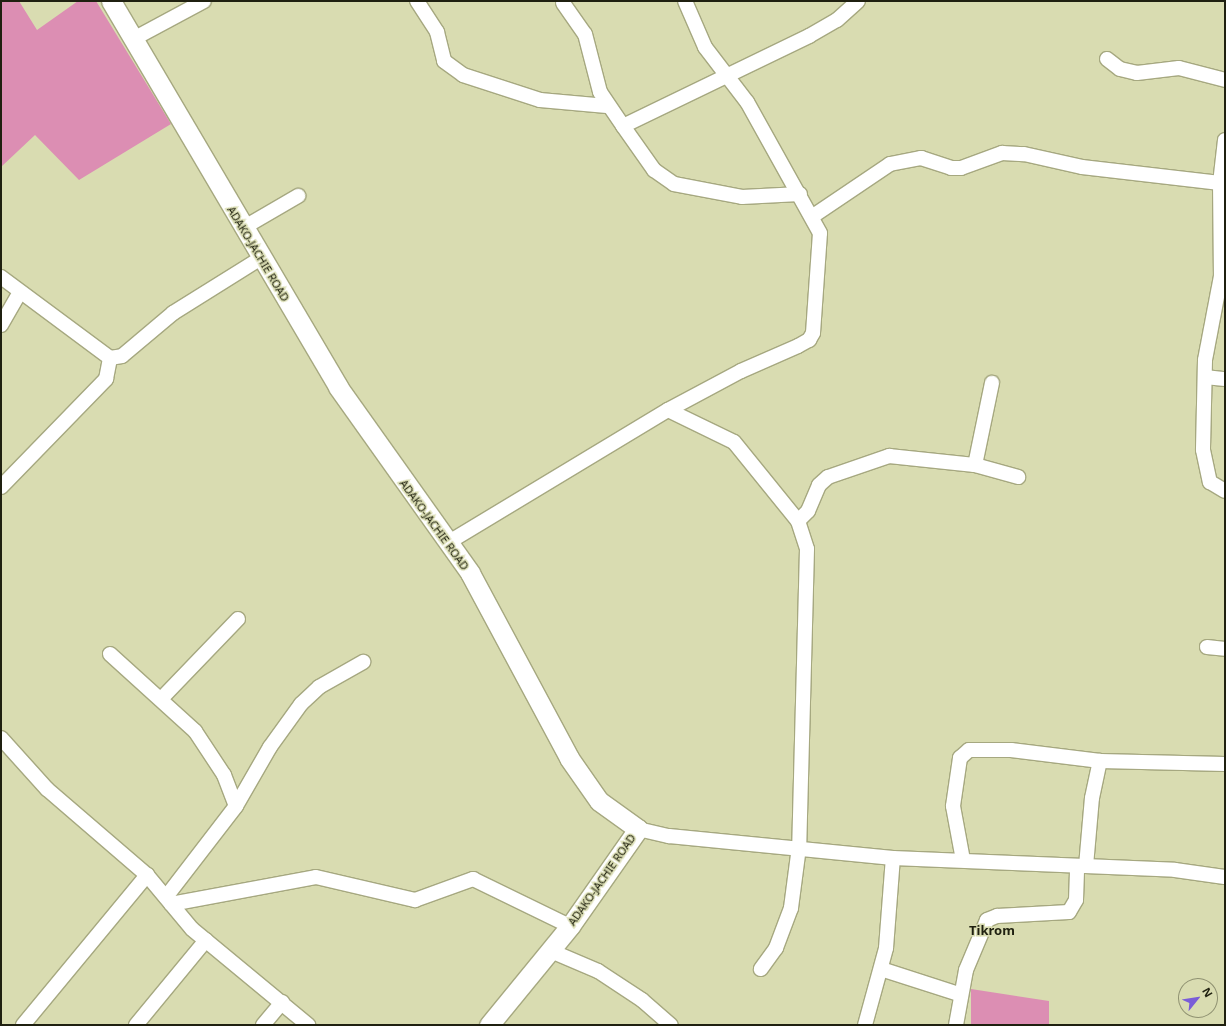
<!DOCTYPE html>
<html>
<head>
<meta charset="utf-8">
<style>
	body { margin:0 }
	#map { position:relative; width:1226px; height:1026px; overflow:hidden; background:#d9dcb1; font-family:"Noto Sans",sans-serif }
	div>[style] { position:absolute }
	.green>* { inset:0; background:#dc8eb3 }
	.roads { filter:drop-shadow(1px 0 #a6a880) drop-shadow(-1px 0 #a6a880) drop-shadow(0 1px #a6a880) drop-shadow(0 -1px #a6a880) }
	.street>* { height:14px; margin:-7px; padding:0 7px; transform-origin:7px; border-radius:7px; background:#fff }
	.secondary>* { height:19px; margin:-9.5px; padding:0 9.5px; transform-origin:9.5px; border-radius:9.5px; background:#fff }
	span { translate:-50% -50%; white-space:nowrap; text-align:center; line-height:1.15; -webkit-text-stroke:3px #d9dcb1; paint-order:stroke }
	.street-label { font-size:11px; color:#1f2010 }
	.quarter-label { font-size:13px; color:#1f2010; font-weight:700 }
	.frame { position:absolute; inset:0; border:2px solid #1f2010; pointer-events:none }
	.north { position:absolute; left:1178px; top:978px; width:40px; height:40px; box-sizing:border-box; background:#d9dcb1; border:1px solid #8f9171; border-radius:50%; rotate:60deg; font-size:11px; font-weight:700; line-height:16px; text-align:center; color:#1f2010 }
	.north::after { content:''; display:block; margin:auto; width:14px; height:18px; background:#7a5dd8; clip-path:polygon(50% 0,100% 100%,50% 72%,0 100%) }
</style>
</head>
<body>
<div id="map">
	<div class="green">
		<i style="clip-path:polygon(1px 1px,19px 1px,37px 30px,78px 1px,96px 1px,171px 124px,79px 180px,35px 135px,1px 167px)"></i>
		<i style="clip-path:polygon(971px 989px,1049px 1001px,1049px 1025px,971px 1025px)"></i>
	</div>
	<div class="roads">
		<div class="street">
			<i style="left:417px;top:1px;width:37px;rotate:57deg"></i>
			<i style="left:437px;top:32px;width:30px;rotate:76deg"></i>
			<i style="left:444px;top:61px;width:24px;rotate:36deg"></i>
			<i style="left:463px;top:75px;width:81px;rotate:18deg"></i>
			<i style="left:540px;top:100px;width:67px;rotate:5.1deg"></i>
			<i style="left:563px;top:3px;width:38px;rotate:55deg"></i>
			<i style="left:585px;top:34px;width:60px;rotate:75.5deg"></i>
			<i style="left:600px;top:92px;width:41px;rotate:55.9deg"></i>
			<i style="left:623px;top:126px;width:207px;rotate:-25.8deg"></i>
			<i style="left:809px;top:36px;width:32px;rotate:-30deg"></i>
			<i style="left:837px;top:20px;width:28px;rotate:-42deg"></i>
			<i style="left:135px;top:38px;width:78px;rotate:-28.2deg"></i>
			<i style="left:1107px;top:59px;width:16px;rotate:38deg"></i>
			<i style="left:1120px;top:69px;width:17px;rotate:13deg"></i>
			<i style="left:1137px;top:73px;width:42px;rotate:-6.8deg"></i>
			<i style="left:1179px;top:68px;width:48px;rotate:14.6deg"></i>
			<i style="left:623px;top:126px;width:54px;rotate:54.8deg"></i>
			<i style="left:654px;top:170px;width:24px;rotate:35deg"></i>
			<i style="left:674px;top:184px;width:69px;rotate:10.8deg"></i>
			<i style="left:742px;top:197px;width:58px;rotate:-3deg"></i>
			<i style="left:1225px;top:140px;width:43px;rotate:96.6deg"></i>
			<i style="left:1220px;top:183px;width:5px"></i>
			<i style="left:813px;top:216px;width:93px;rotate:-34deg"></i>
			<i style="left:890px;top:164px;width:32px;rotate:-11deg"></i>
			<i style="left:921px;top:158px;width:32px;rotate:18deg"></i>
			<i style="left:951px;top:168px;width:10px"></i>
			<i style="left:961px;top:168px;width:44px;rotate:-20.1deg"></i>
			<i style="left:1002px;top:153px;width:22px;rotate:3deg"></i>
			<i style="left:1024px;top:154px;width:59px;rotate:12.6deg"></i>
			<i style="left:1082px;top:167px;width:139px;rotate:6.6deg"></i>
			<i style="left:1220px;top:183px;width:93px;rotate:89.4deg"></i>
			<i style="left:1221px;top:276px;width:4px"></i>
			<i style="left:243px;top:228px;width:64px;rotate:-30.2deg"></i>
			<i style="left:1221px;top:276px;width:86px;rotate:100.8deg"></i>
			<i style="left:1205px;top:360px;width:90px;rotate:91.3deg"></i>
			<i style="left:1203px;top:450px;width:33px;rotate:78deg"></i>
			<i style="left:1210px;top:482px;width:17px;rotate:31deg"></i>
			<i style="left:1px;top:277px;width:136px;rotate:36.6deg"></i>
			<i style="left:110px;top:358px;width:12px;rotate:-9deg"></i>
			<i style="left:122px;top:356px;width:67px;rotate:-40.1deg"></i>
			<i style="left:173px;top:313px;width:104px;rotate:-32deg"></i>
			<i style="left:1px;top:325px;width:38px;rotate:-60deg"></i>
			<i style="left:1205px;top:377px;width:20px;rotate:6deg"></i>
			<i style="left:668px;top:410px;width:73px;rotate:25.9deg"></i>
			<i style="left:734px;top:442px;width:102px;rotate:51deg"></i>
			<i style="left:798px;top:521px;width:29px;rotate:72deg"></i>
			<i style="left:807px;top:549px;width:298px;rotate:91.5deg"></i>
			<i style="left:799px;top:847px;width:62px;rotate:97.5deg"></i>
			<i style="left:791px;top:908px;width:43px;rotate:110.6deg"></i>
			<i style="left:776px;top:948px;width:26px;rotate:126deg"></i>
			<i style="left:975px;top:465px;width:84px;rotate:-78.3deg"></i>
			<i style="left:1px;top:487px;width:151px;rotate:-45.8deg"></i>
			<i style="left:106px;top:379px;width:21px;rotate:-79deg"></i>
			<i style="left:798px;top:521px;width:14px;rotate:-45deg"></i>
			<i style="left:808px;top:511px;width:28px;rotate:-67deg"></i>
			<i style="left:819px;top:485px;width:12px;rotate:-42deg"></i>
			<i style="left:828px;top:477px;width:65px;rotate:-19deg"></i>
			<i style="left:889px;top:456px;width:86px;rotate:6deg"></i>
			<i style="left:975px;top:465px;width:45px;rotate:15.6deg"></i>
			<i style="left:449px;top:542px;width:256px;rotate:-31.1deg"></i>
			<i style="left:668px;top:410px;width:83px;rotate:-28.1deg"></i>
			<i style="left:741px;top:371px;width:62px;rotate:-23.7deg"></i>
			<i style="left:798px;top:346px;width:13px;rotate:-29deg"></i>
			<i style="left:809px;top:340px;width:8px;rotate:-60deg"></i>
			<i style="left:813px;top:333px;width:100px;rotate:-86deg"></i>
			<i style="left:820px;top:233px;width:150px;rotate:-119.1deg"></i>
			<i style="left:747px;top:102px;width:69px;rotate:-127.4deg"></i>
			<i style="left:705px;top:47px;width:50px;rotate:-113.5deg"></i>
			<i style="left:1207px;top:647px;width:18px;rotate:6deg"></i>
			<i style="left:110px;top:654px;width:115px;rotate:42.2deg"></i>
			<i style="left:195px;top:731px;width:53px;rotate:56.6deg"></i>
			<i style="left:224px;top:775px;width:33px;rotate:69deg"></i>
			<i style="left:161px;top:699px;width:111px;rotate:-46.1deg"></i>
			<i style="left:1px;top:738px;width:69px;rotate:48deg"></i>
			<i style="left:47px;top:789px;width:132px;rotate:40.7deg"></i>
			<i style="left:147px;top:875px;width:70px;rotate:50.2deg"></i>
			<i style="left:192px;top:929px;width:151px;rotate:39.6deg"></i>
			<i style="left:638px;top:829px;width:32px;rotate:13deg"></i>
			<i style="left:669px;top:836px;width:225px;rotate:5.6deg"></i>
			<i style="left:893px;top:858px;width:282px;rotate:2.4deg"></i>
			<i style="left:1175px;top:870px;width:50px;rotate:8deg"></i>
			<i style="left:963px;top:860px;width:55px;rotate:-100.5deg"></i>
			<i style="left:953px;top:806px;width:49px;rotate:-81.7deg"></i>
			<i style="left:960px;top:758px;width:12px;rotate:-42deg"></i>
			<i style="left:969px;top:750px;width:42px"></i>
			<i style="left:1011px;top:750px;width:90px;rotate:7deg"></i>
			<i style="left:1100px;top:761px;width:125px;rotate:1.4deg"></i>
			<i style="left:1086px;top:866px;width:68px;rotate:-85deg"></i>
			<i style="left:1092px;top:798px;width:38px;rotate:-78deg"></i>
			<i style="left:166px;top:897px;width:115px;rotate:-52.4deg"></i>
			<i style="left:236px;top:806px;width:68px;rotate:-60deg"></i>
			<i style="left:270px;top:747px;width:53px;rotate:-54.2deg"></i>
			<i style="left:301px;top:704px;width:25px;rotate:-43deg"></i>
			<i style="left:319px;top:687px;width:51px;rotate:-29.6deg"></i>
			<i style="left:171px;top:904px;width:147px;rotate:-10.5deg"></i>
			<i style="left:316px;top:877px;width:102px;rotate:13.1deg"></i>
			<i style="left:415px;top:900px;width:62px;rotate:-19.9deg"></i>
			<i style="left:473px;top:879px;width:108px;rotate:25.9deg"></i>
			<i style="left:551px;top:951px;width:51px;rotate:23.1deg"></i>
			<i style="left:598px;top:971px;width:53px;rotate:33.4deg"></i>
			<i style="left:642px;top:1000px;width:38px;rotate:41deg"></i>
			<i style="left:881px;top:969px;width:82px;rotate:17.8deg"></i>
			<i style="left:23px;top:1025px;width:195px;rotate:-50.4deg"></i>
			<i style="left:136px;top:1025px;width:110px;rotate:-50.5deg"></i>
			<i style="left:263px;top:1025px;width:30px;rotate:-50deg"></i>
			<i style="left:865px;top:1025px;width:80px;rotate:-74.7deg"></i>
			<i style="left:886px;top:948px;width:90px;rotate:-85.6deg"></i>
			<i style="left:956px;top:1025px;width:56px;rotate:-79.7deg"></i>
			<i style="left:966px;top:970px;width:54px;rotate:-67.2deg"></i>
			<i style="left:987px;top:920px;width:11px;rotate:-22deg"></i>
			<i style="left:997px;top:916px;width:72px;rotate:-3.2deg"></i>
			<i style="left:1069px;top:912px;width:14px;rotate:-60deg"></i>
			<i style="left:1076px;top:900px;width:33px;rotate:-88deg"></i>
		</div>
		<div class="secondary">
			<i style="left:111px;top:1px;width:448px;rotate:59.5deg"></i>
			<i style="left:338px;top:387px;width:228px;rotate:54.6deg"></i>
			<i style="left:470px;top:573px;width:210px;rotate:61.8deg"></i>
			<i style="left:569px;top:758px;width:52px;rotate:55.1deg"></i>
			<i style="left:599px;top:801px;width:48px;rotate:35.7deg"></i>
			<i style="left:638px;top:829px;width:118px;rotate:125deg"></i>
			<i style="left:570px;top:926px;width:128px;rotate:129.3deg"></i>
		</div>
	</div>
	<div class="street-label">
		<span style="left:258px;top:254px;rotate:59deg">ADAKO-JACHIE ROAD</span>
		<span style="left:434px;top:525px;rotate:54deg">ADAKO-JACHIE ROAD</span>
		<span style="left:602px;top:880px;rotate:-55deg">ADAKO-JACHIE ROAD</span>
	</div>
	<div class="quarter-label">
		<span style="left:992px;top:930px">Tikrom</span>
	</div>
	<div class="frame"></div>
	<div class="north">N</div>
</div>
</body>
</html>
